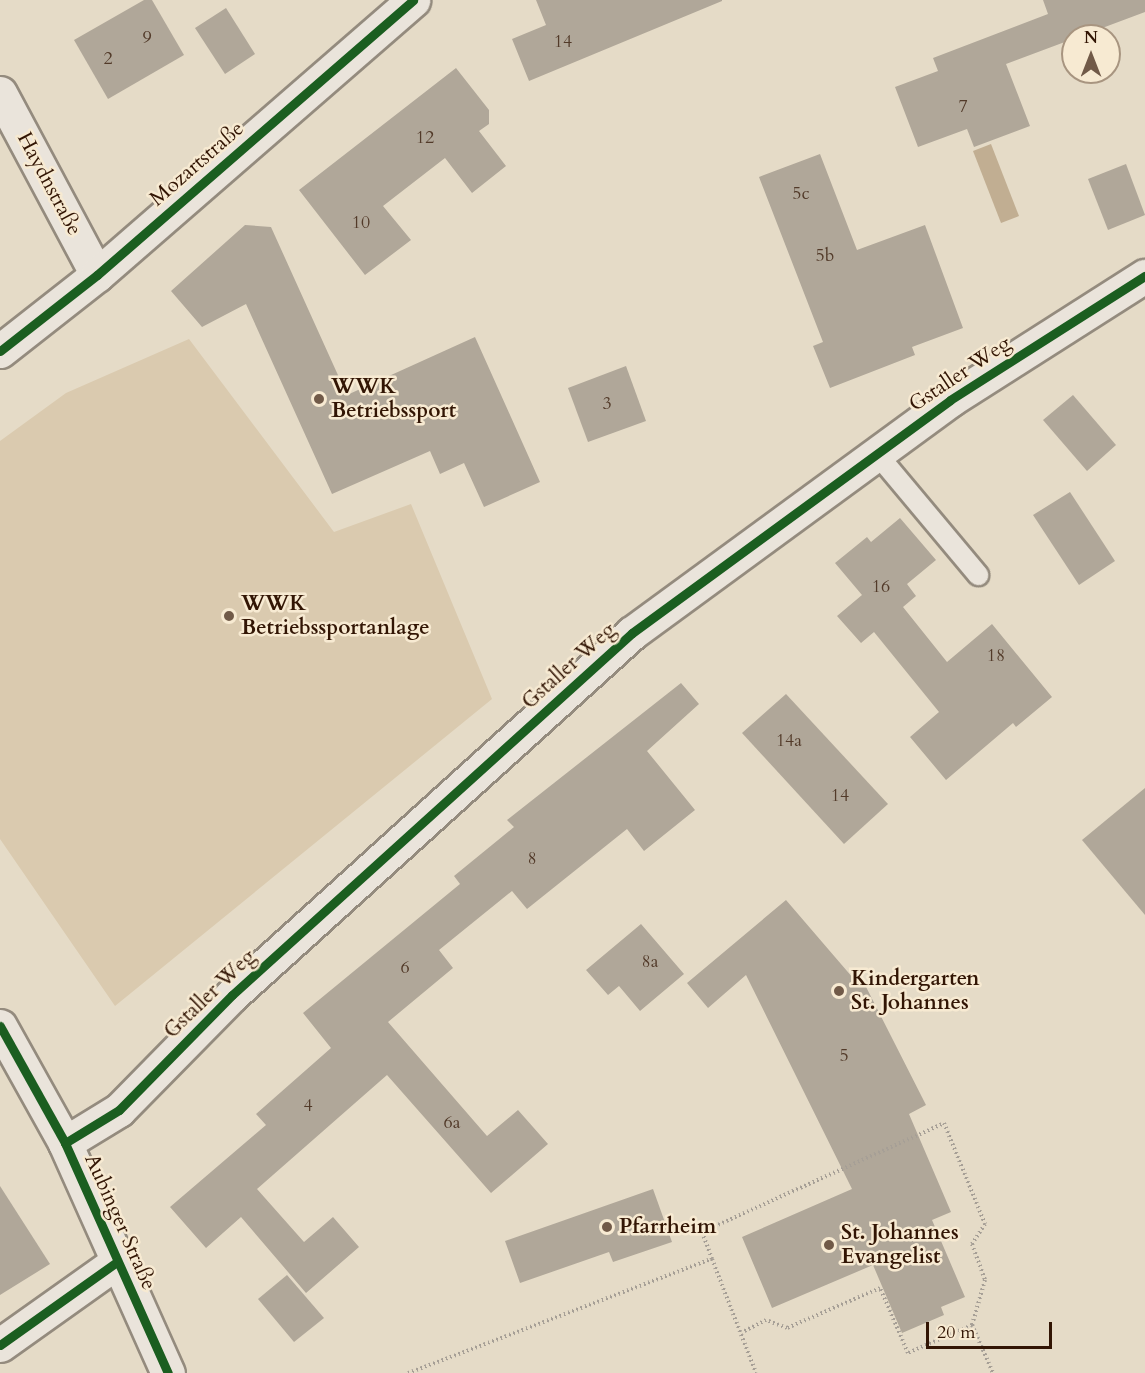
<!DOCTYPE html>
<html>
<head>
<meta charset="utf-8">
<style>
	body { margin:0 }
	#map { position:relative; width:1145px; height:1373px; overflow:hidden; background:#e5dbc7; font-family:Cardo,serif }
	div>[style] { position:absolute }
	.green>* { inset:0; background:#dacaaf }
	.water>* { inset:0; background:#c1ae92 }
	.building>* { inset:0; background:#b0a799 }
	.path>* { height:4px; margin-top:-2px; transform-origin:0; background:repeating-linear-gradient(90deg,#a69f96 0 1.5px,transparent 0 4.5px) }
	.roads { filter:drop-shadow(2px 0 #948b7e) drop-shadow(-2px 0 #948b7e) drop-shadow(0 2px #948b7e) drop-shadow(0 -2px #948b7e) }
	.service>* { height:20px; margin:-10px; padding:0 10px; transform-origin:10px; border-radius:10px; background:#eae4db }
	.minor>* { height:33px; margin:-16.5px; padding:0 16.5px; transform-origin:16.5px; border-radius:16.5px; background:#eae4db }
	.tertiary>* { height:33px; margin:-16.5px; padding:0 16.5px; transform-origin:16.5px; border-radius:16.5px; background:#eae4db }
	.cycleway>* { height:9px; margin:-4.5px; padding:0 4.5px; transform-origin:4.5px; border-radius:4.5px; background:#1b5e20 }
	.dots>* { width:16px; height:16px; translate:-50% -50%; box-sizing:border-box; border:3px solid #f7ead2; border-radius:50% }
	span { translate:-50% -50%; white-space:nowrap; text-align:center; line-height:1.15; -webkit-text-stroke:5px #f7ead2; paint-order:stroke }
	.number-label { font-size:18px; color:#523a29 }
	.number-label span { -webkit-text-stroke-width:0 }
	.street-label { font-size:21px; color:#321504 }
	.poi-label { font-size:21px; color:#321504; font-weight:700 }
	.left { translate:0 -50%; text-align:left }
	.north { position:absolute; left:1061px; top:24px; width:60px; height:60px; box-sizing:border-box; background:#f7ead2; border:2px solid #a89580; border-radius:50%; rotate:0deg; font-size:16px; font-weight:700; line-height:24px; text-align:center; color:#321504 }
	.north::after { content:''; display:block; margin:auto; width:21px; height:27px; background:#715a48; clip-path:polygon(50% 0,100% 100%,50% 72%,0 100%) }
	.scale { position:absolute; left:926px; top:1322px; width:126px; height:27px; box-sizing:border-box; border:3px solid #321504; border-top:0; padding-left:8px; font-size:18px; line-height:21px; white-space:nowrap; color:#321504; -webkit-text-stroke:4px #f7ead2; paint-order:stroke }
</style>
</head>
<body>
<div id="map">
	<div class="green">
		<i style="clip-path:polygon(189px 339px,334px 532px,411px 504px,492px 699px,115px 1006px,0 839px,0 441px,66px 393px)"></i>
	</div>
	<div class="water">
		<i style="clip-path:polygon(991px 144px,1019px 216px,1001px 223px,973px 151px)"></i>
	</div>
	<div class="building">
		<i style="clip-path:polygon(144px 0,152px 0,184px 55px,108px 99px,74px 40px)"></i>
		<i style="clip-path:polygon(536px 0,722px 0,722px 1px,529px 81px,512px 39px,546px 25px)"></i>
		<i style="clip-path:polygon(1043px 0,1145px 0,1145px 12px,1006px 64px,1030px 126px,974px 147px,967px 129px,918px 147px,895px 87px,938px 71px,933px 58px,1048px 14px)"></i>
		<i style="clip-path:polygon(226px 8px,255px 54px,225px 74px,195px 28px)"></i>
		<i style="clip-path:polygon(456px 68px,489px 110px,489px 124px,479px 131px,506px 166px,472px 193px,445px 158px,383px 206px,411px 240px,365px 275px,299px 190px)"></i>
		<i style="clip-path:polygon(820px 154px,857px 250px,925px 225px,963px 328px,912px 347px,915px 355px,830px 388px,813px 346px,823px 342px,759px 177px)"></i>
		<i style="clip-path:polygon(1126px 164px,1145px 215px,1108px 230px,1088px 179px)"></i>
		<i style="clip-path:polygon(245px 225px,271px 227px,347px 395px,475px 337px,540px 482px,484px 507px,464px 463px,440px 474px,430px 451px,332px 494px,246px 304px,202px 327px,171px 291px)"></i>
		<i style="clip-path:polygon(626px 366px,646px 421px,588px 442px,568px 388px)"></i>
		<i style="clip-path:polygon(1073px 395px,1116px 445px,1087px 471px,1043px 420px)"></i>
		<i style="clip-path:polygon(1070px 492px,1115px 561px,1079px 585px,1033px 515px)"></i>
		<i style="clip-path:polygon(900px 518px,936px 560px,907px 584px,916px 596px,903px 607px,947px 662px,992px 624px,1052px 697px,1016px 727px,1013px 723px,946px 780px,910px 737px,939px 712px,874px 632px,861px 643px,837px 616px,862px 595px,835px 563px,867px 537px,871px 542px)"></i>
		<i style="clip-path:polygon(681px 683px,699px 704px,647px 751px,695px 810px,644px 851px,627px 829px,527px 909px,512px 891px,439px 950px,453px 968px,388px 1022px,487px 1136px,518px 1110px,548px 1144px,491px 1193px,387px 1075px,257px 1189px,304px 1242px,333px 1217px,359px 1247px,306px 1293px,241px 1217px,206px 1248px,170px 1207px,266px 1125px,256px 1114px,331px 1048px,303px 1013px,460px 884px,454px 876px,514px 827px,507px 820px)"></i>
		<i style="clip-path:polygon(786px 694px,888px 804px,844px 844px,742px 733px)"></i>
		<i style="clip-path:polygon(1145px 788px,1145px 915px,1082px 840px)"></i>
		<i style="clip-path:polygon(786px 900px,853px 978px,860px 975px,926px 1105px,909px 1114px,951px 1212px,932px 1220px,965px 1297px,941px 1307px,944px 1315px,902px 1333px,873px 1265px,772px 1308px,742px 1237px,852px 1189px,746px 975px,708px 1008px,687px 983px)"></i>
		<i style="clip-path:polygon(641px 924px,684px 974px,640px 1011px,619px 986px,608px 995px,586px 970px)"></i>
		<i style="clip-path:polygon(0 1186px,50px 1264px,0 1295px)"></i>
		<i style="clip-path:polygon(653px 1189px,672px 1242px,613px 1262px,609px 1252px,520px 1283px,505px 1241px)"></i>
		<i style="clip-path:polygon(287px 1275px,324px 1318px,294px 1342px,258px 1299px)"></i>
	</div>
	<div class="path">
		<i style="left:712px;top:1259px;width:29px;rotate:-110deg"></i>
		<i style="left:702px;top:1232px;width:265px;rotate:-24.2deg"></i>
		<i style="left:944px;top:1123px;width:109px;rotate:67.9deg"></i>
		<i style="left:985px;top:1224px;width:24px;rotate:123deg"></i>
		<i style="left:972px;top:1244px;width:38px;rotate:70deg"></i>
		<i style="left:985px;top:1280px;width:47px;rotate:106.1deg"></i>
		<i style="left:972px;top:1325px;width:70px;rotate:156.4deg"></i>
		<i style="left:908px;top:1353px;width:71px;rotate:-113.3deg"></i>
		<i style="left:880px;top:1288px;width:101px;rotate:156.7deg"></i>
		<i style="left:787px;top:1328px;width:22px;rotate:-159deg"></i>
		<i style="left:766px;top:1320px;width:27px;rotate:153deg"></i>
		<i style="left:972px;top:1325px;width:52px;rotate:66.4deg"></i>
		<i style="left:408px;top:1373px;width:325px;rotate:-20.6deg"></i>
		<i style="left:712px;top:1259px;width:122px;rotate:68.9deg"></i>
	</div>
	<div class="roads">
		<div class="service">
			<i style="left:877px;top:454px;width:158px;rotate:50.1deg"></i>
		</div>
		<div class="minor">
			<i style="left:0;top:93px;width:206px;rotate:61.9deg"></i>
			<i style="left:0;top:351px;width:123px;rotate:-38.1deg"></i>
			<i style="left:97px;top:275px;width:419px;rotate:-41deg"></i>
			<i style="left:65px;top:1143px;width:63px;rotate:-31.4deg"></i>
			<i style="left:119px;top:1110px;width:161px;rotate:-45.5deg"></i>
			<i style="left:232px;top:995px;width:539px;rotate:-42.15deg"></i>
			<i style="left:632px;top:633px;width:394px;rotate:-36.2deg"></i>
			<i style="left:950px;top:400px;width:231px;rotate:-32.5deg"></i>
			<i style="left:0;top:1345px;width:143px;rotate:-35.4deg"></i>
		</div>
		<div class="tertiary">
			<i style="left:0;top:1026px;width:134px;rotate:60.9deg"></i>
			<i style="left:65px;top:1143px;width:252px;rotate:65.9deg"></i>
		</div>
	</div>
	<div class="cycleway">
		<i style="left:0;top:351px;width:123px;rotate:-38.1deg"></i>
		<i style="left:97px;top:275px;width:419px;rotate:-41deg"></i>
		<i style="left:0;top:1026px;width:134px;rotate:60.9deg"></i>
		<i style="left:65px;top:1143px;width:252px;rotate:65.9deg"></i>
		<i style="left:65px;top:1143px;width:63px;rotate:-31.4deg"></i>
		<i style="left:119px;top:1110px;width:161px;rotate:-45.5deg"></i>
		<i style="left:232px;top:995px;width:539px;rotate:-42.15deg"></i>
		<i style="left:632px;top:633px;width:394px;rotate:-36.2deg"></i>
		<i style="left:950px;top:400px;width:231px;rotate:-32.5deg"></i>
		<i style="left:0;top:1345px;width:143px;rotate:-35.4deg"></i>
	</div>
	<div class="dots">
		<i style="left:319px;top:399px;background:#715a48"></i>
		<i style="left:229px;top:616px;background:#715a48"></i>
		<i style="left:839px;top:991px;background:#715a48"></i>
		<i style="left:607px;top:1227px;background:#715a48"></i>
		<i style="left:829px;top:1245px;background:#715a48"></i>
	</div>
	<div class="number-label">
		<span style="left:147px;top:38px">9</span>
		<span style="left:563px;top:42px">14</span>
		<span style="left:108px;top:59px">2</span>
		<span style="left:963px;top:107px">7</span>
		<span style="left:425px;top:138px">12</span>
		<span style="left:801px;top:194px">5c</span>
		<span style="left:361px;top:223px">10</span>
		<span style="left:825px;top:256px">5b</span>
		<span style="left:607px;top:404px">3</span>
		<span style="left:881px;top:587px">16</span>
		<span style="left:996px;top:656px">18</span>
		<span style="left:789px;top:741px">14a</span>
		<span style="left:840px;top:796px">14</span>
		<span style="left:532px;top:859px">8</span>
		<span style="left:650px;top:962px">8a</span>
		<span style="left:405px;top:968px">6</span>
		<span style="left:844px;top:1056px">5</span>
		<span style="left:308px;top:1106px">4</span>
		<span style="left:452px;top:1123px">6a</span>
	</div>
	<div class="street-label">
		<span style="left:197px;top:164px;rotate:-41deg">Mozartstraße</span>
		<span style="left:49px;top:184px;rotate:62deg">Haydnstraße</span>
		<span style="left:960px;top:374px;rotate:-34deg">Gstaller Weg</span>
		<span style="left:569px;top:666px;rotate:-42deg">Gstaller Weg</span>
		<span style="left:210px;top:994px;rotate:-44deg">Gstaller Weg</span>
		<span style="left:120px;top:1222px;rotate:66deg">Aubinger Straße</span>
	</div>
	<div class="poi-label">
		<span class="left" style="left:331px;top:399px">WWK<br>Betriebssport</span>
		<span class="left" style="left:241px;top:616px">WWK<br>Betriebssportanlage</span>
		<span class="left" style="left:851px;top:991px">Kindergarten<br>St. Johannes</span>
		<span class="left" style="left:619px;top:1227px">Pfarrheim</span>
		<span class="left" style="left:841px;top:1245px">St. Johannes<br>Evangelist</span>
	</div>
	<div class="north">N</div>
	<div class="scale">20 m</div>
</div>
</body>
</html>
